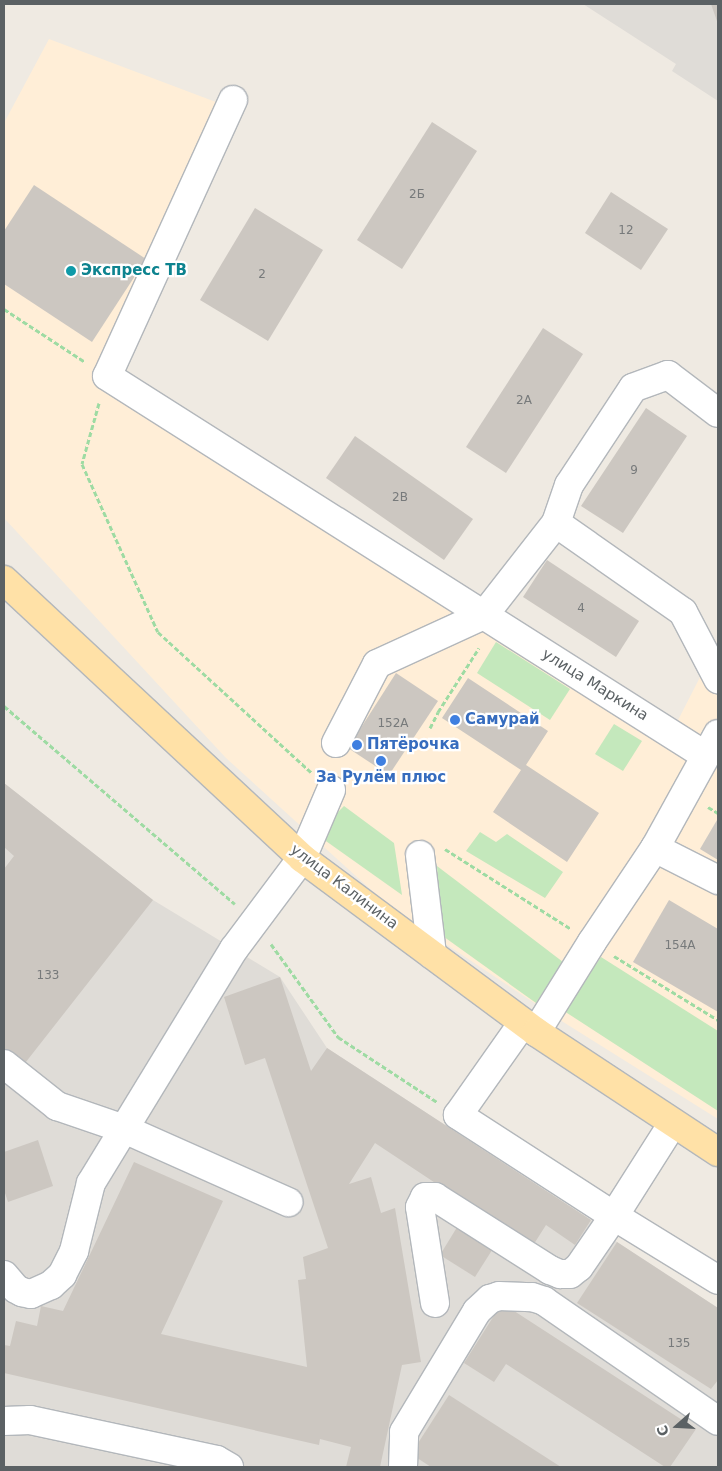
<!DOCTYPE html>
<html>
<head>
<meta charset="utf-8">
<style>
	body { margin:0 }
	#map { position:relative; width:722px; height:1471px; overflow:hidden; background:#efeae2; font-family:"DejaVu Sans",sans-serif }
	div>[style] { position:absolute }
	.commercial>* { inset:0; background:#ffeed7 }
	.industrial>* { inset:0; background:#dfdcd7 }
	.green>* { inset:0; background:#c4e8bc }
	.building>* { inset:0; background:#ccc7c1 }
	.path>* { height:3px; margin-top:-1.5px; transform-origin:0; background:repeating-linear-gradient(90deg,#9edba3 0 5px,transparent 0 7.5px) }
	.roads { filter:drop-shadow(1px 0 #b3b7bb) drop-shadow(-1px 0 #b3b7bb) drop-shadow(0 1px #b3b7bb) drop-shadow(0 -1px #b3b7bb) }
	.minor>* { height:28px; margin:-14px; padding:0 14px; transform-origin:14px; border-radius:14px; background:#fff }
	.major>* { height:28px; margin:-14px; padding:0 14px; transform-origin:14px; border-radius:14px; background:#ffe1a7 }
	.dots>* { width:14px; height:14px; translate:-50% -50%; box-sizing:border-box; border:2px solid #fff; border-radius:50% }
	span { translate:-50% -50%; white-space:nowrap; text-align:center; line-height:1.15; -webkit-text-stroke:4.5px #fff; paint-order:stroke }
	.number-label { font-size:12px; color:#777a7b }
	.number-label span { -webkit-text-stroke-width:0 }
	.culture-label { font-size:15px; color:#0d838f; font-weight:700 }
	.left { translate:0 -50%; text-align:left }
	.street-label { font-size:15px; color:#5b6164 }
	.shop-label { font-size:15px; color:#366cbe; font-weight:700 }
	.frame { position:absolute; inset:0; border:5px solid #5b6164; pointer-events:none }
	.north { position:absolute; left:652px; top:1401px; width:50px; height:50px; -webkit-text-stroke:4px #fff; paint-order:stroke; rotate:251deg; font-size:14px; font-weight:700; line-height:20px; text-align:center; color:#5b6164 }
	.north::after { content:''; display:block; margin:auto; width:18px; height:22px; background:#5b6164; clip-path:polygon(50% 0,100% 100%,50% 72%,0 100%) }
</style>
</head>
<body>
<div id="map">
	<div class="commercial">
		<i style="clip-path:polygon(49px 39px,237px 110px,113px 373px,675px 726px,718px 642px,718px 1119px,560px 1020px,390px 907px,226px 758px,4px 518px,4px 123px)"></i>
	</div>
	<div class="industrial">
		<i style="clip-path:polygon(583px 4px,718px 4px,718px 101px,672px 71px,676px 64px)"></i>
		<i style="clip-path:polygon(4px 783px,153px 900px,280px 977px,327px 1048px,591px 1220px,617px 1242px,718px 1308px,718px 1467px,4px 1467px)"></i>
	</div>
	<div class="green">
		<i style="clip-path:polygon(496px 642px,570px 689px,550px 720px,477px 673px)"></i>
		<i style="clip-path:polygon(614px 724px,642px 741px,623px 771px,595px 754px)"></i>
		<i style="clip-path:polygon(344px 806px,394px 843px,402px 895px,316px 834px)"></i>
		<i style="clip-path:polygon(480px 832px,496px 842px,507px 834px,563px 872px,545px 898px,466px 851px)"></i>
		<i style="clip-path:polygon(437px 866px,563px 962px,536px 1003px,440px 934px)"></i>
		<i style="clip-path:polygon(601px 957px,718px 1031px,718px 1111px,564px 1011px)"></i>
	</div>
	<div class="building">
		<i style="clip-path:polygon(711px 4px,718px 4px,718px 24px)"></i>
		<i style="clip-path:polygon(432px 122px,477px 151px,402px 269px,357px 240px)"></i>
		<i style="clip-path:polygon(34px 185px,146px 259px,92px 342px,4px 284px,4px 231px)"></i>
		<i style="clip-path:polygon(611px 192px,668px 229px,641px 270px,585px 233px)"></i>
		<i style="clip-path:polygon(255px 208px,323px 250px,268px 341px,200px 300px)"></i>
		<i style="clip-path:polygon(543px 328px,583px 354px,506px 473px,466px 447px)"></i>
		<i style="clip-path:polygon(646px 408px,687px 436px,623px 533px,581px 506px)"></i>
		<i style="clip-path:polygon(355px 436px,473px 519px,444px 560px,326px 478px)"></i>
		<i style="clip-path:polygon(547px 560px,639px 621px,616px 657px,523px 597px)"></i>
		<i style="clip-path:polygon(396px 673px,438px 701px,389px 775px,348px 748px)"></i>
		<i style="clip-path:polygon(468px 678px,548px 731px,526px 765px,599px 813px,567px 862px,493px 812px,521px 770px,442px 718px)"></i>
		<i style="clip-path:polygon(4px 783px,153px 900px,22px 1067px,4px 1053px,4px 869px,14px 856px,4px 847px)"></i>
		<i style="clip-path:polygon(717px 820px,718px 820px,718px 860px,700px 849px)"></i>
		<i style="clip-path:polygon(669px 900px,718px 929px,718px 1012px,633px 962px)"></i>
		<i style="clip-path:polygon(280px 977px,311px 1071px,327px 1048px,591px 1220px,575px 1245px,546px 1225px,532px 1247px,375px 1143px,349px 1184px,371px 1177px,381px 1213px,395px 1208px,421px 1362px,402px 1365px,380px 1467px,346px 1467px,351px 1447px,320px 1439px,319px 1445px,4px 1373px,4px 1345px,10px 1346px,16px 1321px,37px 1326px,41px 1306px,63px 1311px,134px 1162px,223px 1201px,161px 1334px,307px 1367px,298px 1280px,306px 1279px,303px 1257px,328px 1248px,265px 1058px,245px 1065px,224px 997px)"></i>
		<i style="clip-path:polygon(38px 1140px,53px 1186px,8px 1202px,4px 1190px,4px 1152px)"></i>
		<i style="clip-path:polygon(459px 1224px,494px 1247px,475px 1277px,440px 1255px)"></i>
		<i style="clip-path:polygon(617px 1242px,718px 1308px,718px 1380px,711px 1389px,577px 1303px)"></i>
		<i style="clip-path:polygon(502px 1303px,696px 1429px,670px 1467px,665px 1467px,506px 1364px,494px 1382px,464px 1363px)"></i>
		<i style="clip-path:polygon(449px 1395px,561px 1467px,431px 1467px,411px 1454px)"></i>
	</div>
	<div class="path">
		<i style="left:4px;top:309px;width:97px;rotate:33.2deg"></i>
		<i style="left:99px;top:403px;width:63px;rotate:105.6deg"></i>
		<i style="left:82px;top:464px;width:184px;rotate:65.7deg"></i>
		<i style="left:158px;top:632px;width:209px;rotate:42.5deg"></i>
		<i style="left:4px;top:706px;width:304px;rotate:40.6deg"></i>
		<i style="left:430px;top:728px;width:18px;rotate:-63deg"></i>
		<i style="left:438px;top:712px;width:76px;rotate:-57.4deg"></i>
		<i style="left:708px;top:807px;width:12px;rotate:31deg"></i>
		<i style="left:445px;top:849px;width:149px;rotate:32.4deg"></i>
		<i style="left:271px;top:944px;width:115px;rotate:54.2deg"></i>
		<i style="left:338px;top:1037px;width:118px;rotate:33.3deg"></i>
		<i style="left:614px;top:956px;width:122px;rotate:31.6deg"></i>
	</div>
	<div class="roads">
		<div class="minor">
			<i style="left:233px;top:100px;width:303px;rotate:114.5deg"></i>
			<i style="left:107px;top:376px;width:709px;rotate:32.39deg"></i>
			<i style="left:718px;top:413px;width:63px;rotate:-142.8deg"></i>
			<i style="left:668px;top:375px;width:37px;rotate:160deg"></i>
			<i style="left:633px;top:388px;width:116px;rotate:123.4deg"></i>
			<i style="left:569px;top:485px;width:40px;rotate:108.9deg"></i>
			<i style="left:556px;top:523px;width:155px;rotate:35deg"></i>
			<i style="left:683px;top:612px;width:76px;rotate:62.4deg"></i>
			<i style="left:336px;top:743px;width:89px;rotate:-62.6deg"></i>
			<i style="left:377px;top:664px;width:118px;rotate:-24.6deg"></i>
			<i style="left:484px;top:615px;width:117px;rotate:-52deg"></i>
			<i style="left:655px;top:848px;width:71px;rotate:26.9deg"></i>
			<i style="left:420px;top:855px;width:100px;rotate:83.1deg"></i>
			<i style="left:536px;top:1032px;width:106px;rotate:-58.1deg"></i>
			<i style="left:592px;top:942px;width:113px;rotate:-56.2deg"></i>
			<i style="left:655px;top:848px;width:130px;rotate:-61.1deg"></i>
			<i style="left:4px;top:1064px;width:68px;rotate:38.4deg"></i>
			<i style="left:57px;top:1106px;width:71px;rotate:18.9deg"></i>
			<i style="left:124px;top:1129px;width:180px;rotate:24deg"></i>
			<i style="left:673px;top:1123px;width:110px;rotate:122.4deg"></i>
			<i style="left:614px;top:1216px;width:122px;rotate:31.6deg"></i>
			<i style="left:4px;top:1275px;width:18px;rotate:49deg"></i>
			<i style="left:16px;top:1289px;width:7px;rotate:27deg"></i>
			<i style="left:22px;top:1292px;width:9px;rotate:13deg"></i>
			<i style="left:31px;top:1294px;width:22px;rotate:-24deg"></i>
			<i style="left:51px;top:1285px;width:15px;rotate:-42deg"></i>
			<i style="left:62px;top:1275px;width:27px;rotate:-63deg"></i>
			<i style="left:74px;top:1251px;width:70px;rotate:-76deg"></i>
			<i style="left:91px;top:1183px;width:274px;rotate:-58.6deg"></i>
			<i style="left:234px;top:949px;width:114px;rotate:-53.2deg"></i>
			<i style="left:302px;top:858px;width:74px;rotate:-66.9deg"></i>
			<i style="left:435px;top:1303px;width:97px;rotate:-98.9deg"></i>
			<i style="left:420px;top:1207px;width:11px;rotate:-63deg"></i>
			<i style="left:425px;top:1197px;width:10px"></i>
			<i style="left:435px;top:1197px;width:136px;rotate:32.4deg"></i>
			<i style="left:550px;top:1270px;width:11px;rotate:22deg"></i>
			<i style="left:560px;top:1274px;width:10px"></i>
			<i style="left:570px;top:1274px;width:11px;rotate:-38deg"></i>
			<i style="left:579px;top:1267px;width:62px;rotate:-55.5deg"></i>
			<i style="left:614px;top:1216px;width:186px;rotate:-147.1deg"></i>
			<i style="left:458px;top:1115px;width:113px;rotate:-54.8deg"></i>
			<i style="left:4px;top:1421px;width:26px;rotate:-2deg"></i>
			<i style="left:30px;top:1420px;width:191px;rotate:12.1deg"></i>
			<i style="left:217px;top:1460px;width:14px;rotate:30deg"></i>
			<i style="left:403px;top:1467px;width:35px;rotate:-88deg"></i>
			<i style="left:404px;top:1432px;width:141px;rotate:-58.9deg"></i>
			<i style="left:477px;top:1311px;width:18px;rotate:-43deg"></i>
			<i style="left:490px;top:1299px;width:9px;rotate:-18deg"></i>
			<i style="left:499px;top:1296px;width:33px;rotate:2deg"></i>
			<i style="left:532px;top:1297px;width:13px;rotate:18deg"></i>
			<i style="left:544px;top:1301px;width:211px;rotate:34.6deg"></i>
		</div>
		<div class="major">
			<i style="left:4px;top:580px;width:408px;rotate:43deg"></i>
			<i style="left:302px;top:858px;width:292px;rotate:36.6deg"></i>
			<i style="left:536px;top:1032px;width:218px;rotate:33.4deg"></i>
		</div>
	</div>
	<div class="dots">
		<i style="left:71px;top:271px;background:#0f9aa8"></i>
		<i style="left:455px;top:720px;background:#3f7fe0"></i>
		<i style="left:357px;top:745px;background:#3f7fe0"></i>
		<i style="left:381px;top:761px;background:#3f7fe0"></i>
	</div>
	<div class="number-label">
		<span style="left:417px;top:195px">2Б</span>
		<span style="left:626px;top:231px">12</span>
		<span style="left:262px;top:275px">2</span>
		<span style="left:524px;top:401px">2А</span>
		<span style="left:634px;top:471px">9</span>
		<span style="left:400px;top:498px">2В</span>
		<span style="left:581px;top:609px">4</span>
		<span style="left:393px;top:724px">152А</span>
		<span style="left:680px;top:946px">154А</span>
		<span style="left:48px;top:976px">133</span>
		<span style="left:679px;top:1344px">135</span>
	</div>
	<div class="culture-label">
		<span class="left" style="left:81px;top:271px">Экспресс ТВ</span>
	</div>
	<div class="street-label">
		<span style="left:595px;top:685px;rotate:32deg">улица Маркина</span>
		<span style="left:344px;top:887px;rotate:37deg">улица Калинина</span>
	</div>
	<div class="shop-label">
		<span class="left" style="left:465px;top:720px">Самурай</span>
		<span class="left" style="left:367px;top:745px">Пятёрочка</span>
		<span style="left:381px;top:778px">За Рулём плюс</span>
	</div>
	<div class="frame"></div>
	<div class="north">С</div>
</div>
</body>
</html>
